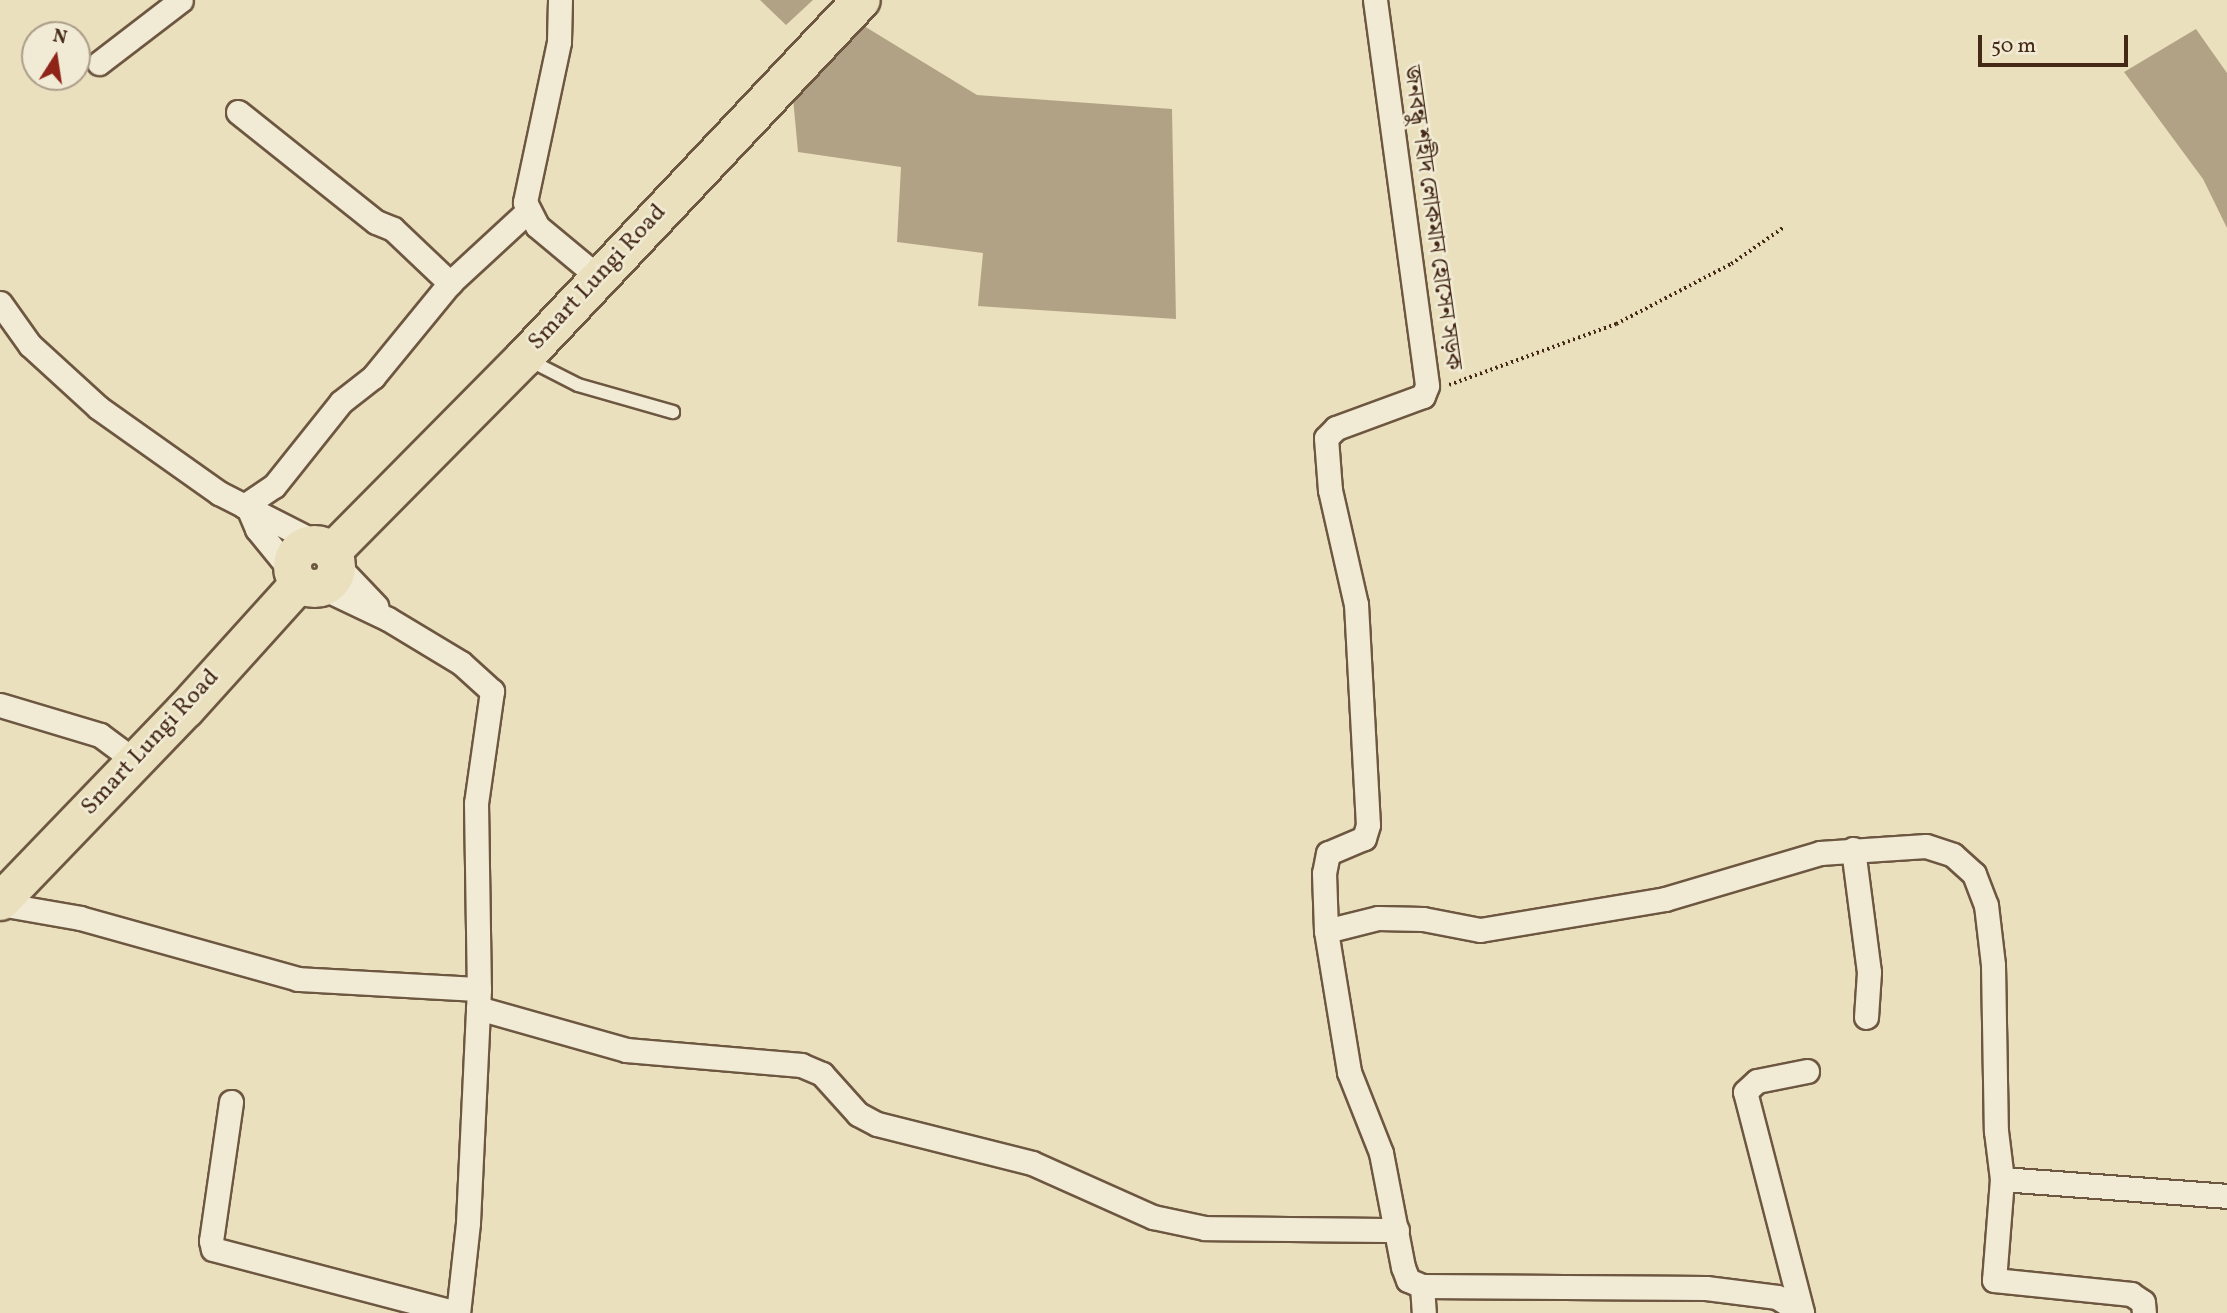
<!DOCTYPE html>
<html>
<head>
<meta charset="utf-8">
<style>
	body { margin:0 }
	#map { position:relative; width:2227px; height:1313px; overflow:hidden; background:#eae0be; font-family:Vollkorn,"Noto Serif Bengali",serif }
	div>[style] { position:absolute }
	.water>* { inset:0; background:#b2a285 }
	.path>* { height:3.5px; margin-top:-1.75px; transform-origin:0; background:repeating-linear-gradient(90deg,#452917 0 2px,transparent 0 5.5px) }
	.roads { filter:drop-shadow(2px 0 #6e5741) drop-shadow(-2px 0 #6e5741) drop-shadow(0 2px #6e5741) drop-shadow(0 -2px #6e5741) }
	.service>* { height:12px; margin:-6px; padding:0 6px; transform-origin:6px; border-radius:6px; background:#f1ebd5 }
	.minor>* { height:23px; margin:-11.5px; padding:0 11.5px; transform-origin:11.5px; border-radius:11.5px; background:#f1ebd5 }
	.primary>* { height:37px; margin:-18.5px; padding:0 18.5px; transform-origin:18.5px; border-radius:18.5px; background:#eae0be }
	.primary>.ring { margin:-18.5px; padding:0; box-sizing:content-box; background:none; border:37px solid #eae0be; border-radius:50% }
	span { translate:-50% -50%; white-space:nowrap; text-align:center; line-height:1.15; -webkit-text-stroke:5px #f1ebd5; paint-order:stroke }
	.street-label { font-size:24px; color:#452917 }
	.north { position:absolute; left:21px; top:21px; width:70px; height:70px; box-sizing:border-box; background:#f1ebd5; border:2px solid #ac9d89; border-radius:50%; rotate:12deg; font-size:19px; font-weight:700; line-height:28px; text-align:center; color:#452917 }
	.north::after { content:''; display:block; margin:auto; width:24px; height:32px; background:#8f2418; clip-path:polygon(50% 0,100% 100%,50% 72%,0 100%) }
	.scale { position:absolute; left:1978px; top:35px; width:150px; height:32px; box-sizing:border-box; border:4px solid #452917; border-top:0; padding-left:9px; font-size:21px; line-height:24px; white-space:nowrap; color:#452917; -webkit-text-stroke:5px #f1ebd5; paint-order:stroke }
</style>
</head>
<body>
<div id="map">
	<div class="water">
		<i style="clip-path:polygon(760px 0,813px 0,786px 25px)"></i>
		<i style="clip-path:polygon(864px 26px,977px 95px,1172px 109px,1176px 319px,978px 306px,983px 253px,897px 242px,901px 167px,798px 152px,793px 98px)"></i>
		<i style="clip-path:polygon(2196px 29px,2227px 73px,2227px 228px,2203px 179px,2124px 72px)"></i>
	</div>
	<div class="path">
		<i style="left:1449px;top:385px;width:178px;rotate:-20.1deg"></i>
		<i style="left:1616px;top:324px;width:130px;rotate:-27.6deg"></i>
		<i style="left:1731px;top:264px;width:65px;rotate:-34.9deg"></i>
	</div>
	<div class="roads">
		<div class="service">
			<i style="left:527px;top:359px;width:57px;rotate:27deg"></i>
			<i style="left:578px;top:385px;width:99px;rotate:15.9deg"></i>
		</div>
		<div class="minor">
			<i style="left:560px;top:0;width:42px;rotate:91.4deg"></i>
			<i style="left:559px;top:42px;width:164px;rotate:102deg"></i>
			<i style="left:525px;top:202px;width:27px;rotate:63deg"></i>
			<i style="left:537px;top:226px;width:78px;rotate:39.8deg"></i>
			<i style="left:1375px;top:0;width:389px;rotate:82.3deg"></i>
			<i style="left:1427px;top:386px;width:11px;rotate:112deg"></i>
			<i style="left:1423px;top:396px;width:93px;rotate:159.8deg"></i>
			<i style="left:1336px;top:428px;width:14px;rotate:135deg"></i>
			<i style="left:1326px;top:438px;width:52px;rotate:85.6deg"></i>
			<i style="left:1330px;top:490px;width:117px;rotate:77.2deg"></i>
			<i style="left:1356px;top:604px;width:221px;rotate:86.9deg"></i>
			<i style="left:1368px;top:825px;width:14px;rotate:107deg"></i>
			<i style="left:1364px;top:838px;width:39px;rotate:157deg"></i>
			<i style="left:1328px;top:853px;width:20px;rotate:101deg"></i>
			<i style="left:1324px;top:873px;width:58px;rotate:88deg"></i>
			<i style="left:1326px;top:931px;width:143px;rotate:80.7deg"></i>
			<i style="left:1349px;top:1072px;width:87px;rotate:68.4deg"></i>
			<i style="left:1381px;top:1153px;width:116px;rotate:79.1deg"></i>
			<i style="left:1403px;top:1267px;width:14px;rotate:69deg"></i>
			<i style="left:1408px;top:1280px;width:15px;rotate:23deg"></i>
			<i style="left:1422px;top:1286px;width:284px;rotate:0.4deg"></i>
			<i style="left:1706px;top:1288px;width:72px;rotate:7.2deg"></i>
			<i style="left:1777px;top:1297px;width:30px;rotate:33deg"></i>
			<i style="left:99px;top:63px;width:103px;rotate:-37.5deg"></i>
			<i style="left:238px;top:112px;width:176px;rotate:38.6deg"></i>
			<i style="left:376px;top:222px;width:18px;rotate:22deg"></i>
			<i style="left:393px;top:229px;width:79px;rotate:43.5deg"></i>
			<i style="left:0;top:303px;width:52px;rotate:54.5deg"></i>
			<i style="left:30px;top:345px;width:93px;rotate:42.4deg"></i>
			<i style="left:99px;top:408px;width:147px;rotate:35.3deg"></i>
			<i style="left:219px;top:493px;width:112px;rotate:27deg"></i>
			<i style="left:244px;top:506px;width:36px;rotate:-34deg"></i>
			<i style="left:274px;top:486px;width:107px;rotate:-51.4deg"></i>
			<i style="left:341px;top:402px;width:41px;rotate:-38deg"></i>
			<i style="left:373px;top:377px;width:122px;rotate:-50.7deg"></i>
			<i style="left:450px;top:283px;width:106px;rotate:-42.7deg"></i>
			<i style="left:249px;top:510px;width:21px;rotate:67deg"></i>
			<i style="left:257px;top:529px;width:57px;rotate:50.7deg"></i>
			<i style="left:337px;top:565px;width:57px;rotate:46.4deg"></i>
			<i style="left:321px;top:587px;width:74px;rotate:25.5deg"></i>
			<i style="left:388px;top:619px;width:85px;rotate:31.1deg"></i>
			<i style="left:461px;top:663px;width:42px;rotate:42.1deg"></i>
			<i style="left:492px;top:691px;width:113px;rotate:98.1deg"></i>
			<i style="left:476px;top:803px;width:186px;rotate:89.1deg"></i>
			<i style="left:479px;top:989px;width:234px;rotate:92.7deg"></i>
			<i style="left:468px;top:1223px;width:91px;rotate:96.3deg"></i>
			<i style="left:0;top:705px;width:104px;rotate:16.7deg"></i>
			<i style="left:100px;top:735px;width:44px;rotate:36.6deg"></i>
			<i style="left:1853px;top:849px;width:124px;rotate:82.6deg"></i>
			<i style="left:1869px;top:972px;width:45px;rotate:93.8deg"></i>
			<i style="left:0;top:904px;width:81px;rotate:9.9deg"></i>
			<i style="left:80px;top:918px;width:226px;rotate:15.6deg"></i>
			<i style="left:298px;top:979px;width:181px;rotate:3.2deg"></i>
			<i style="left:1326px;top:931px;width:54px;rotate:-14deg"></i>
			<i style="left:1378px;top:918px;width:45px;rotate:1.3deg"></i>
			<i style="left:1423px;top:919px;width:58px;rotate:10.9deg"></i>
			<i style="left:1480px;top:930px;width:188px;rotate:-9.5deg"></i>
			<i style="left:1665px;top:899px;width:162px;rotate:-16.5deg"></i>
			<i style="left:1820px;top:853px;width:106px;rotate:-3.8deg"></i>
			<i style="left:1926px;top:846px;width:28px;rotate:18deg"></i>
			<i style="left:1953px;top:855px;width:28px;rotate:42deg"></i>
			<i style="left:1974px;top:874px;width:33px;rotate:69deg"></i>
			<i style="left:1986px;top:905px;width:60px;rotate:83.3deg"></i>
			<i style="left:1993px;top:965px;width:166px;rotate:89deg"></i>
			<i style="left:1996px;top:1131px;width:48px;rotate:82.9deg"></i>
			<i style="left:2002px;top:1179px;width:101px;rotate:94.5deg"></i>
			<i style="left:1994px;top:1280px;width:138px;rotate:5.8deg"></i>
			<i style="left:2131px;top:1294px;width:14px;rotate:34deg"></i>
			<i style="left:2143px;top:1302px;width:11px;rotate:85deg"></i>
			<i style="left:478px;top:1008px;width:154px;rotate:15.8deg"></i>
			<i style="left:626px;top:1050px;width:176px;rotate:4.9deg"></i>
			<i style="left:801px;top:1065px;width:23px;rotate:23deg"></i>
			<i style="left:822px;top:1074px;width:54px;rotate:48deg"></i>
			<i style="left:858px;top:1114px;width:21px;rotate:28deg"></i>
			<i style="left:877px;top:1124px;width:160px;rotate:14.1deg"></i>
			<i style="left:1032px;top:1163px;width:133px;rotate:24.1deg"></i>
			<i style="left:1153px;top:1217px;width:53px;rotate:11.9deg"></i>
			<i style="left:1205px;top:1228px;width:192px;rotate:0.6deg"></i>
			<i style="left:231px;top:1102px;width:140px;rotate:98.2deg"></i>
			<i style="left:211px;top:1241px;width:8px;rotate:76deg"></i>
			<i style="left:213px;top:1249px;width:252px;rotate:14.7deg"></i>
			<i style="left:2002px;top:1179px;width:226px;rotate:4.3deg"></i>
			<i style="left:1422px;top:1286px;width:27px;rotate:86deg"></i>
			<i style="left:1802px;top:1312px;width:227px;rotate:-104.5deg"></i>
			<i style="left:1745px;top:1092px;width:16px;rotate:-43deg"></i>
			<i style="left:1757px;top:1081px;width:51px;rotate:-11.3deg"></i>
		</div>
		<div class="primary">
			<i class="ring" style="left:292px;top:544px;width:7px;height:7px"></i>
			<i style="left:331px;top:552px;width:274px;rotate:-45.3deg"></i>
			<i style="left:524px;top:357px;width:491px;rotate:-46.7deg"></i>
			<i style="left:0;top:901px;width:267px;rotate:-46.1deg"></i>
			<i style="left:185px;top:709px;width:170px;rotate:-47.9deg"></i>
		</div>
	</div>
	<div class="street-label">
		<span style="left:1431px;top:218px;rotate:82deg">জনবন্ধু শহীদ লোকমান হোসেন সড়ক</span>
		<span style="left:598px;top:278px;rotate:-47deg">Smart Lungi Road</span>
		<span style="left:151px;top:743px;rotate:-47deg">Smart Lungi Road</span>
	</div>
	<div class="north">N</div>
	<div class="scale">50 m</div>
</div>
</body>
</html>
